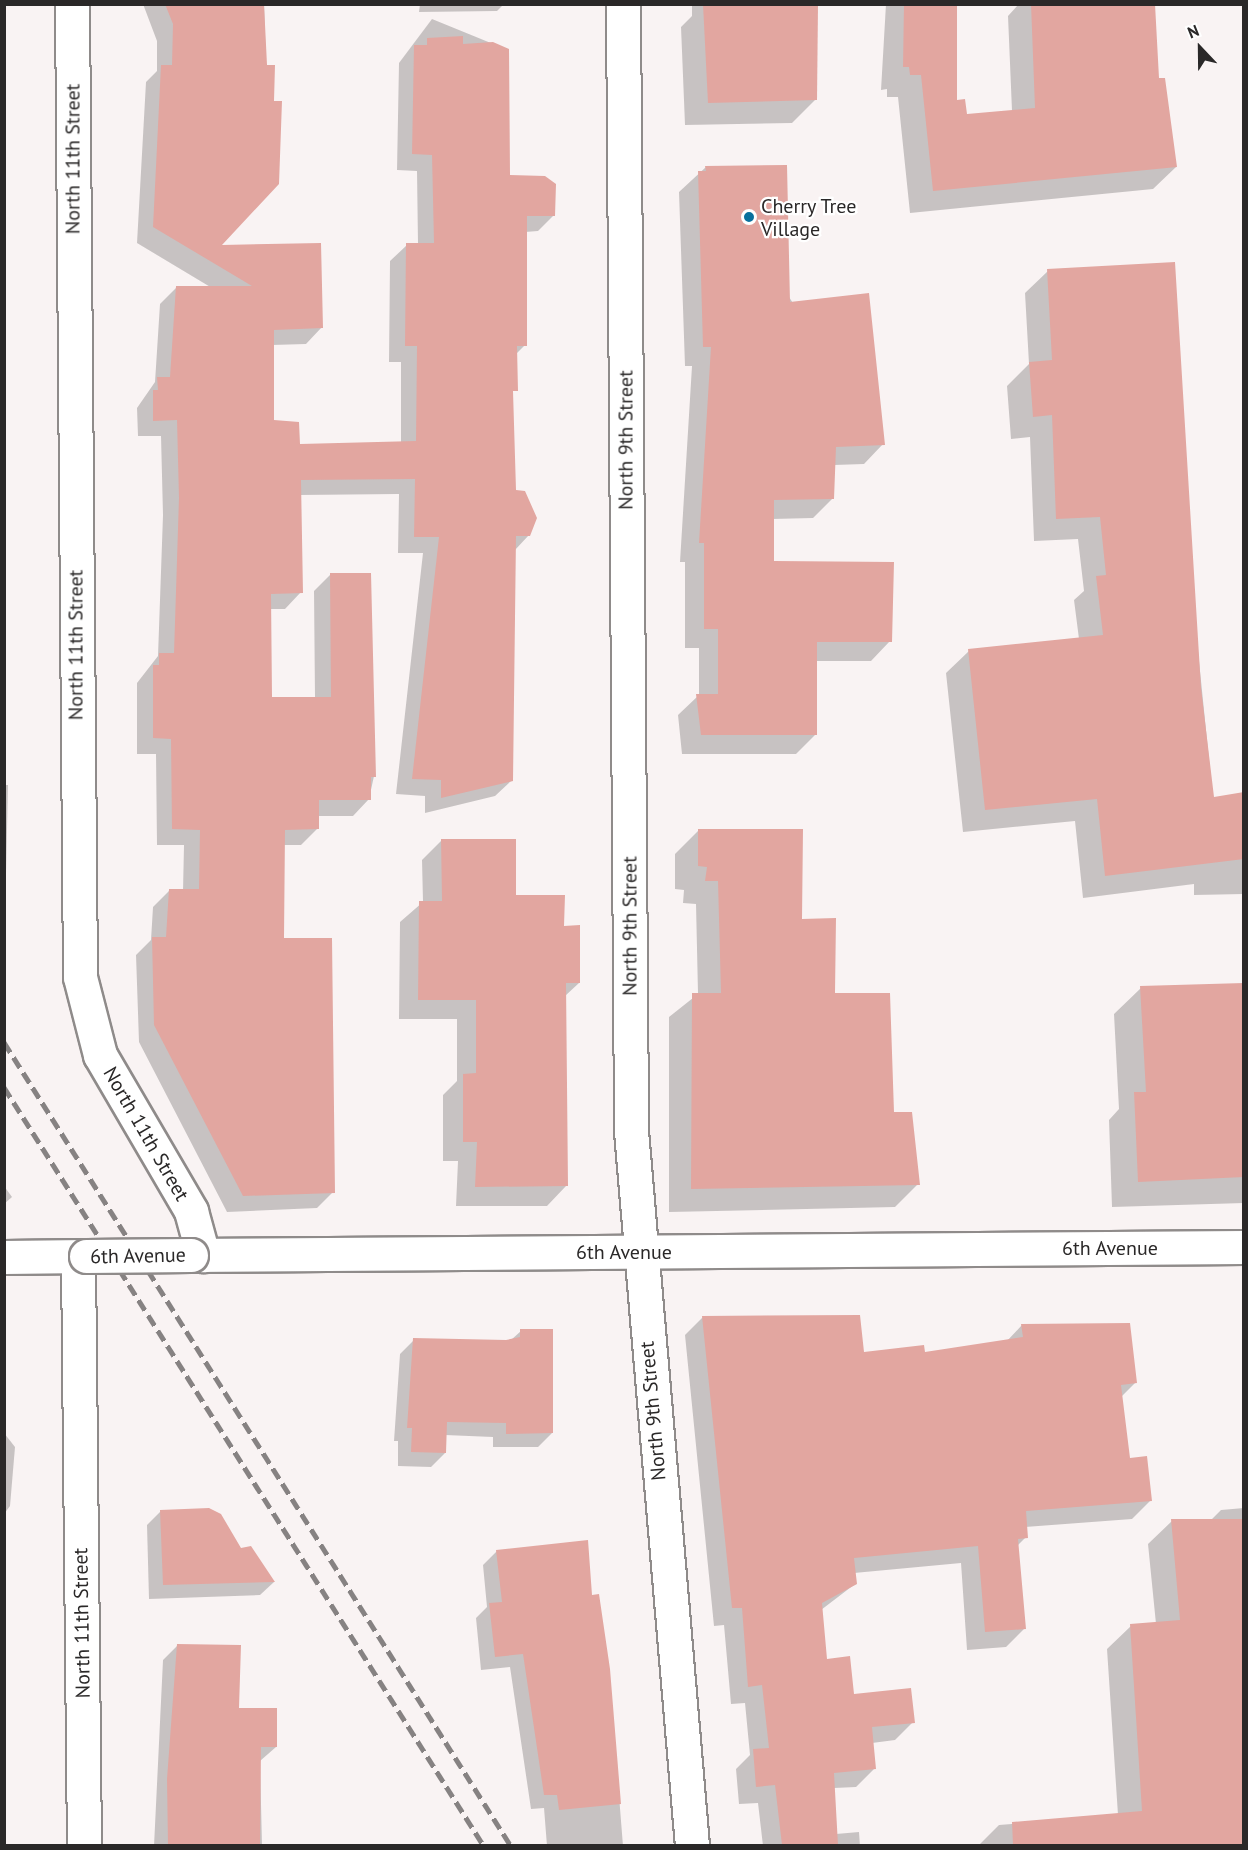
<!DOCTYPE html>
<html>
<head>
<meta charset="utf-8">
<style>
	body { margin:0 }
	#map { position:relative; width:1248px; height:1850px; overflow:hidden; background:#f9f3f3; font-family:"PT Sans",sans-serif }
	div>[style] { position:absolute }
	.shadow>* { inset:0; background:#0003 }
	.building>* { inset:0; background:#e2a6a0 }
	.roads { filter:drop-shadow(2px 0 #8f8b8a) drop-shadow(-2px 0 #8f8b8a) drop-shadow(0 2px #8f8b8a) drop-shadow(0 -2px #8f8b8a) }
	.minor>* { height:33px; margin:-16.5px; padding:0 16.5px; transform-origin:16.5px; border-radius:16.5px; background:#fff }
	.rail>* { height:4.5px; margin-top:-2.25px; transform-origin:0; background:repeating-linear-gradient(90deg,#868282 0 12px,transparent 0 18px) }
	.bridges { filter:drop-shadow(2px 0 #8f8b8a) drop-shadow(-2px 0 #8f8b8a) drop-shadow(0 2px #8f8b8a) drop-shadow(0 -2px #8f8b8a) }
	.minor-bridge>* { height:33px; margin:-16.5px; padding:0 16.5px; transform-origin:16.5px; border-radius:16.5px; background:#fff }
	.dots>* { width:16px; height:16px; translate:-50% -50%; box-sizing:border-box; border:3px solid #fff; border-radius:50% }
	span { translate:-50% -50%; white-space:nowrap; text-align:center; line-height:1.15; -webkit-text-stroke:4.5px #fff; paint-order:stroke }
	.street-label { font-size:20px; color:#2a2828 }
	.poi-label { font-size:20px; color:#2a2828 }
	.left { translate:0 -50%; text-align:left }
	.frame { position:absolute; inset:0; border:6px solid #2a2828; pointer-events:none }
	.north { position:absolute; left:1170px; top:18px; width:60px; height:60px; -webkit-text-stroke:4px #fff; paint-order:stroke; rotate:338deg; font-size:16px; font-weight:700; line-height:24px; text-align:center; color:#2a2828 }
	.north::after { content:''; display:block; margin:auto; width:21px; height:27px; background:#2a2828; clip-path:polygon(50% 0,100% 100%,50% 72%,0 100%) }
</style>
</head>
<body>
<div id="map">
	<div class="shadow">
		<i style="clip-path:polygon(264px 4px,266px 66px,219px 246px,322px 327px,306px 344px,272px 345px,272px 422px,299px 446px,401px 443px,401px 362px,389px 362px,390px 261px,407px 245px,418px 245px,417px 171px,397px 170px,399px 63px,432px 19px,508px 50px,508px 177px,554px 215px,538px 231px,525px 232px,525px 345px,516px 354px,512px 395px,514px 492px,529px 535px,515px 550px,512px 780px,495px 796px,425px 813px,425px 796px,396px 794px,423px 553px,398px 553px,399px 494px,299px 495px,301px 592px,285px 609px,269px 609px,270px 699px,315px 699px,314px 591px,330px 575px,374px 776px,369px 799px,353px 816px,317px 816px,317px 829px,301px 845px,283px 845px,282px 939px,333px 1192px,317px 1208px,227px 1212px,139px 1042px,136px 955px,151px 940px,153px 907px,169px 891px,183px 891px,184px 845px,157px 845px,156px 754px,137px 754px,137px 683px,158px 656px,163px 515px,161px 436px,138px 436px,137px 408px,155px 382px,160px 304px,176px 288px,212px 288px,137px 243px,146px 82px,157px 71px,157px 41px,143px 4px)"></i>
		<i style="clip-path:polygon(420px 4px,504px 4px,497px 11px,419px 12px)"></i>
		<i style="clip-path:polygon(692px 4px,815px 4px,815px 100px,792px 123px,685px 125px,681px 27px,692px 16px)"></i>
		<i style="clip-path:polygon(886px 4px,955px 4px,955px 101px,965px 116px,1012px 111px,1008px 16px,1019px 4px,1153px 4px,1157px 80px,1176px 167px,1153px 189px,910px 213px,898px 97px,887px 97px,887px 89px,881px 90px)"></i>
		<i style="clip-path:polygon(706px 167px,883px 444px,864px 464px,834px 465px,833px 498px,813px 518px,772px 519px,772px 562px,890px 641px,871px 661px,815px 661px,815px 735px,796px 754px,682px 754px,678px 715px,699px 695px,699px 648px,685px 648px,685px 562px,680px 562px,692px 366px,685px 366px,679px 192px)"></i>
		<i style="clip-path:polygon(1048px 271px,1184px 513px,1213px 799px,1244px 794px,1244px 894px,1194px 895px,1194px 884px,1083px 898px,1075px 821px,963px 832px,946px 673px,969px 651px,1079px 639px,1074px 600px,1084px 591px,1078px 539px,1034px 541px,1030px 437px,1011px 439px,1007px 386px,1029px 364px,1025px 293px)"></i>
		<i style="clip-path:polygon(4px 785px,8px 785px,4px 963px)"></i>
		<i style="clip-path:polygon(698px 831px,801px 920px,892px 1114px,918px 1184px,895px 1207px,669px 1212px,669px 1017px,698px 994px,696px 904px,683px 903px,684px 890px,675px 889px,675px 854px)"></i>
		<i style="clip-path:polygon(442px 840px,515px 897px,579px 983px,565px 996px,566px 1186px,547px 1206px,456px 1206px,458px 1161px,443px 1161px,443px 1095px,457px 1081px,457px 1019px,399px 1019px,400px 922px,423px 902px,422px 860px)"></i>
		<i style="clip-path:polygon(1244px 984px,1244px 1203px,1112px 1207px,1109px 1120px,1119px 1109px,1114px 1014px,1141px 988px)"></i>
		<i style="clip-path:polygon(4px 1186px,12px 1197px,4px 1204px)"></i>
		<i style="clip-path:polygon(703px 1317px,863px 1354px,924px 1354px,1006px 1342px,1022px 1325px,1135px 1383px,1121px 1397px,1128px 1459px,1150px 1501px,1132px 1519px,1025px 1527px,1026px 1537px,1017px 1546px,1024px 1629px,1006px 1647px,967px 1650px,961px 1563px,854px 1573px,855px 1584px,821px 1610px,825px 1660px,852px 1696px,913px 1722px,895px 1740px,872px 1743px,874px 1769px,856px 1787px,834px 1788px,836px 1834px,859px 1832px,860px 1846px,763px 1846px,758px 1803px,739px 1804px,736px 1769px,750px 1755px,745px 1703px,731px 1704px,724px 1625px,714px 1626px,685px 1335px)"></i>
		<i style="clip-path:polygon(521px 1331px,552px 1433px,538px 1447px,493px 1447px,493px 1437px,445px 1435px,445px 1453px,431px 1467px,398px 1466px,398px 1441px,394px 1441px,400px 1354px,414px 1340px,511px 1340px)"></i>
		<i style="clip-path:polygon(4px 1433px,15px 1447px,10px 1506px,4px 1514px)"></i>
		<i style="clip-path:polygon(1244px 1508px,1244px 1846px,978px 1846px,999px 1825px,1118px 1815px,1107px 1649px,1131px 1626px,1156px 1624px,1148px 1544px,1172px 1521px,1211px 1520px,1221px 1510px)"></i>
		<i style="clip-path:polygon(161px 1511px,240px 1549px,274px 1582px,260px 1595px,149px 1599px,147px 1525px)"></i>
		<i style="clip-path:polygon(497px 1551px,591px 1596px,609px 1669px,623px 1846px,547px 1846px,544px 1808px,531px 1809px,510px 1667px,481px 1670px,476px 1618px,487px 1607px,483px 1565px)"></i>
		<i style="clip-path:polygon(177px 1646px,276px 1747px,260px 1761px,262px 1846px,154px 1846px,163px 1660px)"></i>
	</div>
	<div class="building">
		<i style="clip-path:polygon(165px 4px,264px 4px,267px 65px,275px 65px,274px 101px,282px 101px,279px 184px,222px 245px,321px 243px,323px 328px,274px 330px,274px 420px,299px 422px,300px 444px,416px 441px,417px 346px,405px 346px,406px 243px,434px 243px,432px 155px,412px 154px,414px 45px,427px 45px,427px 38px,463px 36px,463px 44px,493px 42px,509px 49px,510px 175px,545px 176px,556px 184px,555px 216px,527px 216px,527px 346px,517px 346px,518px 391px,513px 391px,516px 490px,525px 491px,537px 518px,530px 536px,516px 536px,513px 781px,441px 798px,441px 780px,412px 779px,439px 537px,414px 537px,415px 479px,301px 480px,303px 593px,271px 594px,272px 697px,331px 697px,330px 573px,371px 573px,376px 777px,371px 777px,371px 800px,319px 800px,319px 829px,285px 830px,284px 938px,332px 938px,335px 1193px,243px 1196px,154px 1025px,152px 937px,166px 937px,169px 889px,199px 889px,200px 830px,172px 829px,171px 739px,153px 738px,153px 665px,159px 665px,159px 653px,174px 653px,179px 498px,177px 420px,153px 421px,153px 390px,158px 390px,157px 377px,170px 377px,176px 286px,252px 286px,153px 227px,161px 65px,172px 65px,173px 24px)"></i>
		<i style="clip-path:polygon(703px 4px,818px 4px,817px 100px,708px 103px)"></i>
		<i style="clip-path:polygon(904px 4px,957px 4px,957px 100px,965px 99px,967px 114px,1035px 108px,1031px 4px,1155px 4px,1159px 78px,1165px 78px,1177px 167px,933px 191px,921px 75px,910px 75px,909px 67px,903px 67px)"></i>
		<i style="clip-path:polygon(787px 165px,790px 302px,869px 293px,885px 445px,836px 447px,834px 499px,774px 500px,774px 561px,894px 562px,892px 642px,817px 642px,817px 735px,701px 735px,696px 694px,718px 694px,718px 629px,704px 629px,704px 543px,699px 543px,711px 347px,703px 347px,698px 171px,706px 171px,705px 166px)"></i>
		<i style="clip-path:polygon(1175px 262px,1201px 688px,1214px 797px,1244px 792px,1244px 859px,1105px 876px,1097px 799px,985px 810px,968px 649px,1103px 635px,1096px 576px,1106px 575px,1100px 517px,1056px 519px,1052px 415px,1033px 417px,1029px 362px,1052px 360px,1047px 269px)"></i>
		<i style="clip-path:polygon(698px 829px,803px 829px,802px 919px,836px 918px,835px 993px,890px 993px,894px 1112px,912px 1112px,920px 1185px,691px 1189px,692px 993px,721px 993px,718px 881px,705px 881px,707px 867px,698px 866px)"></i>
		<i style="clip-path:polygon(441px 839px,516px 839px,516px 895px,565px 895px,564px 926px,580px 925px,580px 983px,566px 983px,568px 1186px,475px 1187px,477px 1142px,463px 1142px,463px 1074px,476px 1073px,476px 1000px,418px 1000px,419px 901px,442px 901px)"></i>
		<i style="clip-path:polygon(1244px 983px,1244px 1177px,1138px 1182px,1134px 1092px,1146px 1092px,1140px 986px)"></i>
		<i style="clip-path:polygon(860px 1315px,864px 1352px,924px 1345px,925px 1352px,1023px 1337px,1021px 1324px,1130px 1323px,1137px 1383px,1121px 1385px,1130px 1458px,1147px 1456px,1152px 1501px,1026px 1511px,1028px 1538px,1018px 1539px,1026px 1629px,985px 1632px,978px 1546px,854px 1558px,857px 1584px,822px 1603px,827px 1659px,850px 1656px,854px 1694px,911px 1688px,915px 1723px,872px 1727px,876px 1769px,834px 1773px,838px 1845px,782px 1845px,775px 1785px,756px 1787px,753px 1749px,769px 1748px,762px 1685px,748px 1687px,742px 1608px,732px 1608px,702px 1316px)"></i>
		<i style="clip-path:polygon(520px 1329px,553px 1329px,553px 1433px,506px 1434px,506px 1423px,447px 1422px,446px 1453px,411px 1452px,412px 1428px,407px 1428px,413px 1338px,506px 1340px,520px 1337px)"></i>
		<i style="clip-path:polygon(209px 1508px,221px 1514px,241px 1548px,251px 1546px,275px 1582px,163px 1585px,160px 1510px)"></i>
		<i style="clip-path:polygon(1171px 1519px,1244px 1519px,1244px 1845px,1013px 1845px,1012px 1822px,1142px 1811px,1130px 1624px,1180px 1620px)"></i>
		<i style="clip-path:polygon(588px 1540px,592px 1595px,599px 1594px,610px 1669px,621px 1804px,559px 1810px,557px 1795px,544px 1795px,523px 1654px,495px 1657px,489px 1603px,502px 1602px,496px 1550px)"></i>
		<i style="clip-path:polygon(177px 1644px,241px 1645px,239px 1708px,277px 1708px,277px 1747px,261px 1747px,260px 1845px,168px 1845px,167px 1779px)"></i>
	</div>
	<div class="roads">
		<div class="minor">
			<i style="left:72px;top:4px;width:973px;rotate:89.53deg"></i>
			<i style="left:80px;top:977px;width:81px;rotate:75.6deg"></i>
			<i style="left:100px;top:1055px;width:181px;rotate:59.7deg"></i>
			<i style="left:191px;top:1211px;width:46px;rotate:74.7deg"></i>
			<i style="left:623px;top:4px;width:1127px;rotate:89.59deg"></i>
			<i style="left:631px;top:1131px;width:718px;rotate:85.12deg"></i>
			<i style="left:191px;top:1255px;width:1053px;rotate:-0.44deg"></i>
			<i style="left:4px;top:1257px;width:82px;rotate:-0.7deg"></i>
			<i style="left:78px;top:1257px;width:589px;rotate:89.42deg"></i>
		</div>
	</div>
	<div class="rail">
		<i style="left:4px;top:1042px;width:951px;rotate:57.76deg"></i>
		<i style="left:4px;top:1087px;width:898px;rotate:57.69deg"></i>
	</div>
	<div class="bridges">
		<div class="minor-bridge">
			<i style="left:86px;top:1256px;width:105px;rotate:-0.5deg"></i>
		</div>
	</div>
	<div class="dots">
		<i style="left:749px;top:217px;background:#09709d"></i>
	</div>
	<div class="street-label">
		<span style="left:73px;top:159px;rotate:-90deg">North 11th Street</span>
		<span style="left:626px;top:440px;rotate:-90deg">North 9th Street</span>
		<span style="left:76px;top:645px;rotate:-90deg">North 11th Street</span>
		<span style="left:630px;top:926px;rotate:-90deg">North 9th Street</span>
		<span style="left:146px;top:1134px;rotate:60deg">North 11th Street</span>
		<span style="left:1110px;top:1248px">6th Avenue</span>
		<span style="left:624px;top:1252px">6th Avenue</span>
		<span style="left:138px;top:1256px;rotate:-1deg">6th Avenue</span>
		<span style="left:653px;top:1411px;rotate:-95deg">North 9th Street</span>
		<span style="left:82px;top:1623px;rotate:-91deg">North 11th Street</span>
	</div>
	<div class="poi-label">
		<span class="left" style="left:761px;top:218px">Cherry Tree<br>Village</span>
	</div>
	<div class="frame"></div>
	<div class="north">N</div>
</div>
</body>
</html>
